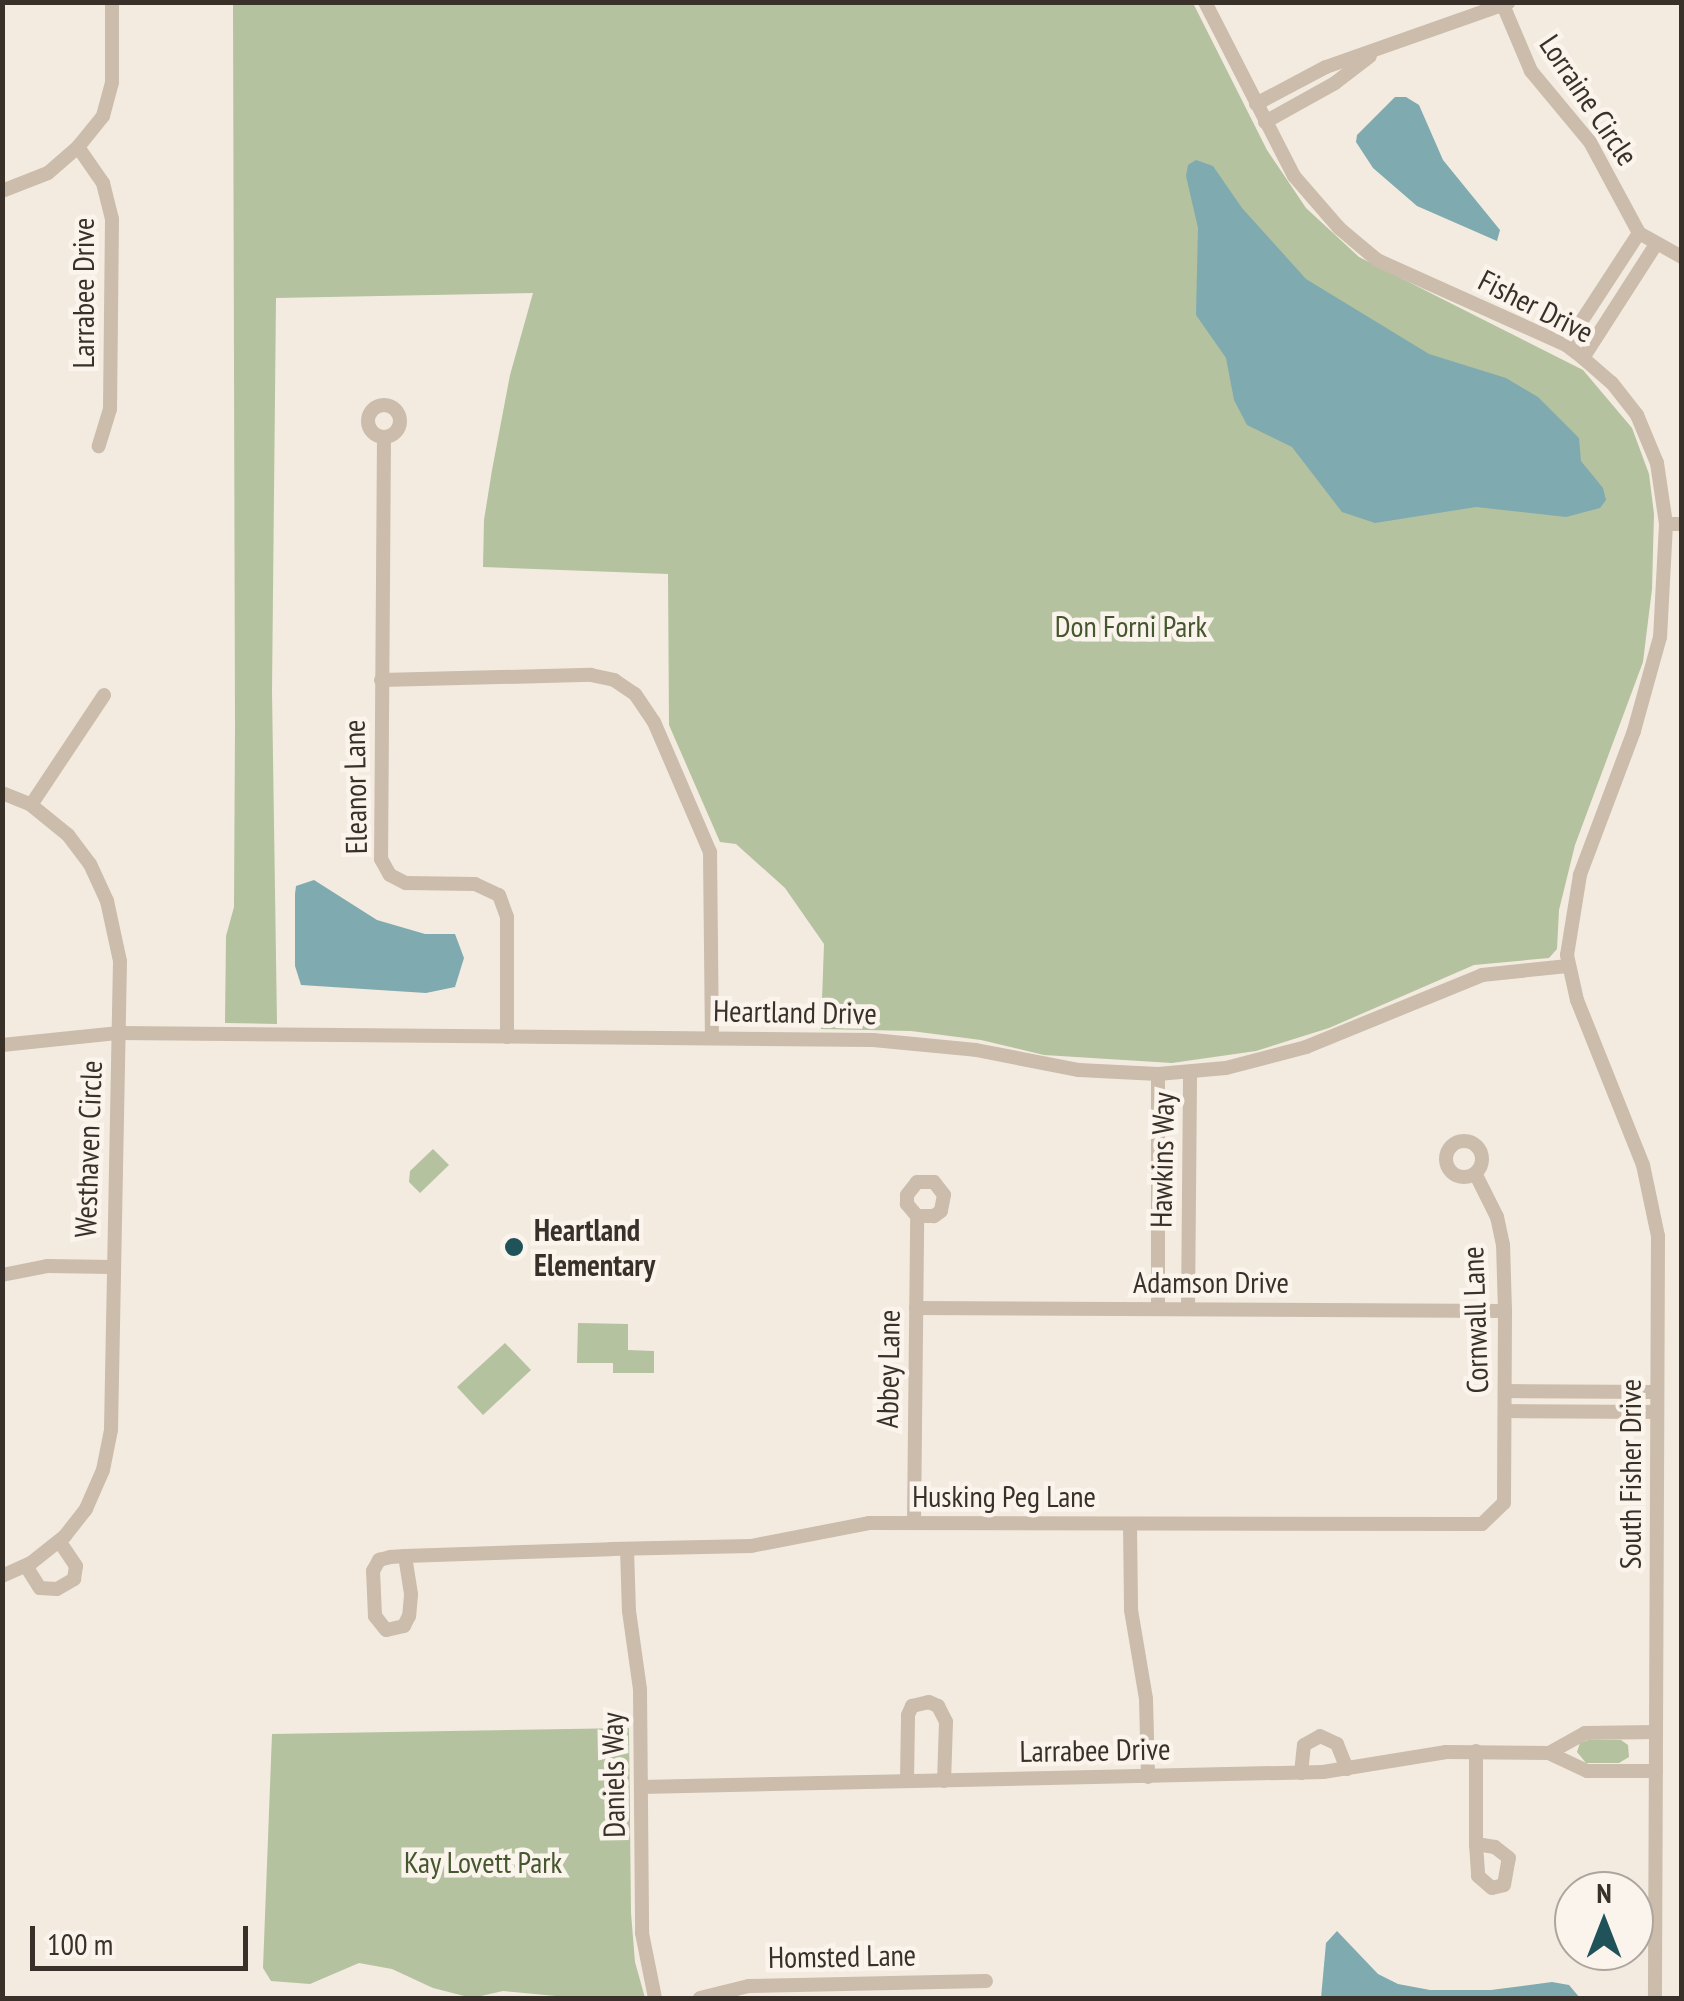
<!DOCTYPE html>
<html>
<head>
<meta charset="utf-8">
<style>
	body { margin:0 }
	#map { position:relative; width:1684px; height:2001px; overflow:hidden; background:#f3ebdf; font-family:"PT Sans Narrow",sans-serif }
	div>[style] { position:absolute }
	.green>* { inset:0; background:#b4c29f }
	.water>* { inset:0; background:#7eaab0 }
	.minor>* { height:14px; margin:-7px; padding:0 7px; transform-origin:7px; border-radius:7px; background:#cbbcab }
	.minor>.ring { margin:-7px; padding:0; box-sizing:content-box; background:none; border:14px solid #cbbcab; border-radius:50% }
	.dots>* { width:28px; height:28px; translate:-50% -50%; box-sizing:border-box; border:5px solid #faf4ec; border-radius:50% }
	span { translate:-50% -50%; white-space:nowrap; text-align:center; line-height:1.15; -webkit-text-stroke:9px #faf4ec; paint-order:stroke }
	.street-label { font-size:30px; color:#39302a }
	.park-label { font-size:30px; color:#45572e }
	.poi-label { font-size:30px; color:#39302a; font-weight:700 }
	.left { translate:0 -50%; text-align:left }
	.frame { position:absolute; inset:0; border:5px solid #39302a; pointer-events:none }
	.north { position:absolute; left:1554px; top:1871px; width:100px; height:100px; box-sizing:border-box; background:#faf4ec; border:2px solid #ada69e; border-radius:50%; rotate:0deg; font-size:28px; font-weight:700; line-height:40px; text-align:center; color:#39302a }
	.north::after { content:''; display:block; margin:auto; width:35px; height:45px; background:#20525a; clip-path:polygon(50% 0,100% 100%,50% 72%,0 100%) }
	.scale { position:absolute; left:30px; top:1926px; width:218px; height:45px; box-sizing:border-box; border:5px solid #39302a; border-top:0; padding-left:12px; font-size:30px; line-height:35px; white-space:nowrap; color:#39302a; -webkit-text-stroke:8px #faf4ec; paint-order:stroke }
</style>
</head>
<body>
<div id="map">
	<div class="green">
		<i style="clip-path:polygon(233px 3px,1193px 3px,1267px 150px,1306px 208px,1359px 257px,1583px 370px,1632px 428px,1649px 474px,1654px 514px,1652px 589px,1643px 662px,1575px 845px,1559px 910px,1557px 949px,1549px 958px,1474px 965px,1329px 1028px,1256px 1051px,1172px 1063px,1044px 1055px,981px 1040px,911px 1031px,821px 1029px,824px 944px,785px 888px,736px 844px,720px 842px,669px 725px,668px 574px,483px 567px,484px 520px,492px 470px,510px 375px,533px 293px,276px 298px,272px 691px,277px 1024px,225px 1023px,226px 936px,234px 907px,235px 727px)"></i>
		<i style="clip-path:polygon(433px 1149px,449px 1165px,420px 1193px,409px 1182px,410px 1171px)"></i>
		<i style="clip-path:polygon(578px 1323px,628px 1324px,628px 1350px,654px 1351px,654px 1373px,613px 1373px,613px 1363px,577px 1363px)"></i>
		<i style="clip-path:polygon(505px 1343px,531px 1370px,483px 1415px,457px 1387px)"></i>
		<i style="clip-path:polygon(629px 1728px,631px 1913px,635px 1962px,645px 1998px,577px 1998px,503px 1991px,472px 1998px,433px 1988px,392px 1969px,359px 1963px,310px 1984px,271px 1981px,263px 1968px,272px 1734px)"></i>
		<i style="clip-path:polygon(1588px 1740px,1621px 1740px,1628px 1745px,1629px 1757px,1619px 1763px,1586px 1763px,1577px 1752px,1580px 1743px)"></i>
	</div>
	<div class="water">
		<i style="clip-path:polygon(1395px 97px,1406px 97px,1419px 105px,1443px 160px,1500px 230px,1497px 241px,1417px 206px,1373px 168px,1356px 142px,1357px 135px)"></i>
		<i style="clip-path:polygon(1196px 160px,1213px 166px,1242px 208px,1306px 279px,1429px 354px,1506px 378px,1538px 397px,1579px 438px,1581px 461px,1603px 488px,1606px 500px,1600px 508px,1566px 517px,1476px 507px,1375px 523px,1342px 512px,1292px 447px,1247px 425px,1234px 400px,1226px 358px,1196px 315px,1198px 228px,1186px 176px,1188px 165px)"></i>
		<i style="clip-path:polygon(314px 880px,377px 920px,425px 934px,455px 934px,464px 958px,455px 987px,426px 993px,301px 985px,295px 966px,295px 894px,296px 886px)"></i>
		<i style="clip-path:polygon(1337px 1931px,1378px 1974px,1398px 1984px,1430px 1990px,1491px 1990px,1552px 1982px,1569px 1985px,1580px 1998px,1321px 1998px,1326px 1943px)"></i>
	</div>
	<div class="minor">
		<i style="left:1205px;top:2px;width:195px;rotate:62.9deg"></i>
		<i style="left:1294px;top:176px;width:69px;rotate:49.1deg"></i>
		<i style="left:1339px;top:228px;width:50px;rotate:40.1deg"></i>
		<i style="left:1377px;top:260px;width:207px;rotate:24.2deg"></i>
		<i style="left:1566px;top:345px;width:21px;rotate:37deg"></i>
		<i style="left:1583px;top:358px;width:38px;rotate:41deg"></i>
		<i style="left:1612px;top:383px;width:41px;rotate:52deg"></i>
		<i style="left:1637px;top:415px;width:52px;rotate:67.4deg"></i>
		<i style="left:1657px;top:463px;width:62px;rotate:81.6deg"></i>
		<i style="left:1666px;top:524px;width:113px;rotate:93deg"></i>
		<i style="left:1660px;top:637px;width:98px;rotate:105.5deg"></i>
		<i style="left:1634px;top:731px;width:154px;rotate:110.6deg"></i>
		<i style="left:1580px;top:875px;width:81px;rotate:99.2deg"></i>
		<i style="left:1567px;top:955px;width:46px;rotate:77.5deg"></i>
		<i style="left:1577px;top:1000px;width:178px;rotate:68.2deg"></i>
		<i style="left:1643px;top:1165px;width:73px;rotate:78.1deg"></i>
		<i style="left:1658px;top:1236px;width:762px;rotate:90.23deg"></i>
		<i style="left:1503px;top:5px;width:72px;rotate:67deg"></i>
		<i style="left:1531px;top:71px;width:92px;rotate:50.3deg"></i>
		<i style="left:1590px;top:142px;width:103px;rotate:61.7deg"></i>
		<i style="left:1639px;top:233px;width:49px;rotate:29.2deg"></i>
		<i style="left:1256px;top:104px;width:79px;rotate:-27.9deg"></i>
		<i style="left:1326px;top:67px;width:193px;rotate:-19.4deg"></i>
		<i style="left:1265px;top:122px;width:80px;rotate:-29.1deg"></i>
		<i style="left:1335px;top:83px;width:44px;rotate:-37.6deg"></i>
		<i style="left:78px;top:147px;width:44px;rotate:55.2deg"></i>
		<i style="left:103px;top:183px;width:37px;rotate:76deg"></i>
		<i style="left:112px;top:219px;width:190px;rotate:90.6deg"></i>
		<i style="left:110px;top:409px;width:39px;rotate:107deg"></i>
		<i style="left:2px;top:191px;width:49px;rotate:-21.4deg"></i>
		<i style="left:48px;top:173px;width:40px;rotate:-41deg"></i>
		<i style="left:78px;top:147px;width:40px;rotate:-51deg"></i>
		<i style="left:103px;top:116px;width:35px;rotate:-75deg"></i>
		<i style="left:112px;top:82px;width:80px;rotate:-90deg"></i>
		<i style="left:1566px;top:345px;width:134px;rotate:-56.9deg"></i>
		<i style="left:1583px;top:358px;width:133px;rotate:-57.3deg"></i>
		<i class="ring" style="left:368px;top:405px;width:18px;height:18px"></i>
		<i style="left:384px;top:437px;width:422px;rotate:90.4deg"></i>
		<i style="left:381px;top:859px;width:18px;rotate:61deg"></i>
		<i style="left:390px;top:875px;width:18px;rotate:27deg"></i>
		<i style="left:406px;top:883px;width:69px;rotate:0.8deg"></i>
		<i style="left:475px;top:884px;width:26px;rotate:25deg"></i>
		<i style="left:499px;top:895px;width:23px;rotate:70deg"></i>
		<i style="left:507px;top:917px;width:120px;rotate:90deg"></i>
		<i style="left:1666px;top:524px;width:16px"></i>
		<i style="left:381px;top:680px;width:210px;rotate:-1.4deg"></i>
		<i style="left:591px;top:675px;width:24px;rotate:12deg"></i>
		<i style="left:614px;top:680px;width:25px;rotate:34deg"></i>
		<i style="left:635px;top:694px;width:34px;rotate:56deg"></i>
		<i style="left:654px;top:722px;width:142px;rotate:66.7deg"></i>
		<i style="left:710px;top:852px;width:186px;rotate:89.4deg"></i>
		<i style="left:2px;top:793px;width:31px;rotate:22deg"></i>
		<i style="left:31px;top:805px;width:48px;rotate:39deg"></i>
		<i style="left:68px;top:835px;width:36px;rotate:53deg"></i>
		<i style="left:90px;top:864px;width:41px;rotate:65.3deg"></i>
		<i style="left:107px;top:901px;width:61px;rotate:77.8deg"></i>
		<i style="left:120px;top:961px;width:469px;rotate:91.1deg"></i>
		<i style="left:111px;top:1430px;width:41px;rotate:101.3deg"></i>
		<i style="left:103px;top:1470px;width:43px;rotate:113.6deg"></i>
		<i style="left:86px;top:1509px;width:34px;rotate:128deg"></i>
		<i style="left:65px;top:1536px;width:43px;rotate:141.5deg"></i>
		<i style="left:31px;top:1563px;width:32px;rotate:156deg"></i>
		<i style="left:31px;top:805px;width:132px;rotate:-56.4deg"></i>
		<i style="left:2px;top:1045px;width:118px;rotate:-5.9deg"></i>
		<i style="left:119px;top:1033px;width:754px;rotate:0.53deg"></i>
		<i style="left:873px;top:1040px;width:103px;rotate:5.5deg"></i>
		<i style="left:976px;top:1050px;width:105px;rotate:11deg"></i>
		<i style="left:1079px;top:1070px;width:79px;rotate:2.9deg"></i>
		<i style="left:1158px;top:1074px;width:68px;rotate:-5deg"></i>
		<i style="left:1226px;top:1068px;width:83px;rotate:-14.7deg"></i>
		<i style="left:1306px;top:1047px;width:190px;rotate:-22.2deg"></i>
		<i style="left:1482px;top:975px;width:86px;rotate:-6deg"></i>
		<i style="left:1158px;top:1074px;width:235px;rotate:90deg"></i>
		<i class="ring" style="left:1446px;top:1141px;width:22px;height:22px"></i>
		<i style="left:2px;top:1275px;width:47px;rotate:-11.1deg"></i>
		<i style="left:48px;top:1266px;width:64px;rotate:0.9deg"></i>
		<i style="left:916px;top:1308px;width:589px;rotate:0.29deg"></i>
		<i style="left:1188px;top:1309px;width:237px;rotate:-89.5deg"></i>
		<i style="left:1505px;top:1391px;width:152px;rotate:0.4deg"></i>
		<i style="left:1505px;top:1411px;width:152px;rotate:0.4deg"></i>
		<i style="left:914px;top:1523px;width:307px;rotate:-89.4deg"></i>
		<i style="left:917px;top:1216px;width:16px;rotate:-130deg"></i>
		<i style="left:907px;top:1204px;width:9px;rotate:-90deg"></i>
		<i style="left:907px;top:1195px;width:16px;rotate:-52deg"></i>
		<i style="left:917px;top:1182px;width:17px"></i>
		<i style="left:934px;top:1182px;width:16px;rotate:52deg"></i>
		<i style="left:944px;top:1195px;width:16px;rotate:101deg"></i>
		<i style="left:941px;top:1211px;width:9px;rotate:144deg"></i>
		<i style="left:934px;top:1216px;width:17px;rotate:180deg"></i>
		<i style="left:1130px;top:1524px;width:86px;rotate:89.3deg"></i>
		<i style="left:1131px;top:1610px;width:90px;rotate:80.4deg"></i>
		<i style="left:1146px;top:1699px;width:78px;rotate:88.5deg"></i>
		<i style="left:627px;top:1549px;width:62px;rotate:88.2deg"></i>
		<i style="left:629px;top:1611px;width:79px;rotate:82deg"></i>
		<i style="left:640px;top:1689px;width:244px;rotate:89.5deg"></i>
		<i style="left:642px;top:1933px;width:66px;rotate:78.7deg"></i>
		<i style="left:405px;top:1556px;width:39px;rotate:81deg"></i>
		<i style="left:411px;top:1595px;width:21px;rotate:95deg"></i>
		<i style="left:409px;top:1616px;width:11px;rotate:117deg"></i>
		<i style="left:404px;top:1626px;width:18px;rotate:167deg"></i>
		<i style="left:386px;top:1630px;width:18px;rotate:-128deg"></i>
		<i style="left:375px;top:1616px;width:45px;rotate:-92.5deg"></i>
		<i style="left:373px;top:1571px;width:13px;rotate:-61deg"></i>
		<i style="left:379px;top:1560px;width:11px;rotate:-15deg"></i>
		<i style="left:390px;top:1557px;width:15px;rotate:-4deg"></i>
		<i style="left:405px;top:1556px;width:206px;rotate:-1.9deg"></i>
		<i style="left:611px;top:1549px;width:140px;rotate:-1.2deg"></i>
		<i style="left:751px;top:1546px;width:120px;rotate:-11deg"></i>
		<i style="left:869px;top:1523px;width:613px;rotate:0.09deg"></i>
		<i style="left:1482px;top:1524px;width:30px;rotate:-44deg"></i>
		<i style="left:1504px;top:1503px;width:192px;rotate:-89.7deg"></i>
		<i style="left:1505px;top:1311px;width:66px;rotate:-91.7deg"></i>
		<i style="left:1503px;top:1245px;width:29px;rotate:-102deg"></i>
		<i style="left:1497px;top:1217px;width:49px;rotate:-116.6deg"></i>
		<i style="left:26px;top:1566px;width:26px;rotate:58deg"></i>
		<i style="left:40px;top:1588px;width:17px;rotate:3deg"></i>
		<i style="left:57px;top:1589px;width:20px;rotate:-30deg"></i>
		<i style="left:74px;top:1579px;width:13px;rotate:-81deg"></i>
		<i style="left:76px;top:1566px;width:30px;rotate:-124deg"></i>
		<i style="left:1476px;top:1751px;width:93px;rotate:90deg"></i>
		<i style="left:1476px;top:1844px;width:32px;rotate:86deg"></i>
		<i style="left:1478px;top:1876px;width:18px;rotate:41deg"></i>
		<i style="left:1492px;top:1888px;width:12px;rotate:-14deg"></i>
		<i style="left:1504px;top:1885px;width:27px;rotate:-80deg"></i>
		<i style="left:1509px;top:1858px;width:18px;rotate:-142deg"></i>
		<i style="left:1495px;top:1847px;width:19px;rotate:-171deg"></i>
		<i style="left:1656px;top:1771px;width:69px;rotate:180deg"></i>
		<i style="left:1587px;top:1771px;width:42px;rotate:-154.7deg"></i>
		<i style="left:1549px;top:1753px;width:41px;rotate:-29.1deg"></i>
		<i style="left:1585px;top:1733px;width:71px;rotate:-0.8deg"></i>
		<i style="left:1301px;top:1773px;width:28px;rotate:-84deg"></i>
		<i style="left:1304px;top:1745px;width:18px;rotate:-29deg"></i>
		<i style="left:1320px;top:1736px;width:19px;rotate:25deg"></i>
		<i style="left:1337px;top:1744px;width:27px;rotate:68deg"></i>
		<i style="left:907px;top:1781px;width:66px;rotate:-89.1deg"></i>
		<i style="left:908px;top:1715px;width:10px;rotate:-66deg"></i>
		<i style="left:912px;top:1706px;width:17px;rotate:-13deg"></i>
		<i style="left:929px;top:1702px;width:10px;rotate:24deg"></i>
		<i style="left:938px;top:1706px;width:18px;rotate:63deg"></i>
		<i style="left:946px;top:1722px;width:59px;rotate:91.9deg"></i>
		<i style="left:641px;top:1787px;width:682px;rotate:-1.26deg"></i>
		<i style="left:1323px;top:1772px;width:125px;rotate:-9.2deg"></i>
		<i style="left:1446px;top:1752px;width:103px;rotate:0.6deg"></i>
		<i style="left:700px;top:1998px;width:50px;rotate:-13.8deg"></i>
		<i style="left:749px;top:1986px;width:237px;rotate:-1.2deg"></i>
	</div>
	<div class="dots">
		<i style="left:514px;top:1247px;background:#20525a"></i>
	</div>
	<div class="street-label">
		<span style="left:1589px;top:100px;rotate:56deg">Lorraine Circle</span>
		<span style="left:83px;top:293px;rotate:-90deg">Larrabee Drive</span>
		<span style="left:1536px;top:306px;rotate:27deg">Fisher Drive</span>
		<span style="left:355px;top:787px;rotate:-91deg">Eleanor Lane</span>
		<span style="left:795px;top:1012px;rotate:1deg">Heartland Drive</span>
		<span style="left:88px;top:1149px;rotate:-88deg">Westhaven Circle</span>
		<span style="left:1162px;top:1160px;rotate:-89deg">Hawkins Way</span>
		<span style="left:1211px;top:1282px">Adamson Drive</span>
		<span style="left:1475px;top:1320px;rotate:-92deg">Cornwall Lane</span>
		<span style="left:888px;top:1369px;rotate:-89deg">Abbey Lane</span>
		<span style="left:1630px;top:1474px;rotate:-90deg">South Fisher Drive</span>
		<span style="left:1004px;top:1496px">Husking Peg Lane</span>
		<span style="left:1095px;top:1750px;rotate:-1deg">Larrabee Drive</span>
		<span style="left:613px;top:1775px;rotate:-91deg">Daniels Way</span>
		<span style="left:842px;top:1956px;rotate:-1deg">Homsted Lane</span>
	</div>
	<div class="park-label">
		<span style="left:1131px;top:626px">Don Forni Park</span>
		<span style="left:483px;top:1862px">Kay Lovett Park</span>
	</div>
	<div class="poi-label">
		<span class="left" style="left:534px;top:1247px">Heartland<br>Elementary</span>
	</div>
	<div class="frame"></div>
	<div class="north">N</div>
	<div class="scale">100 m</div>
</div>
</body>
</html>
